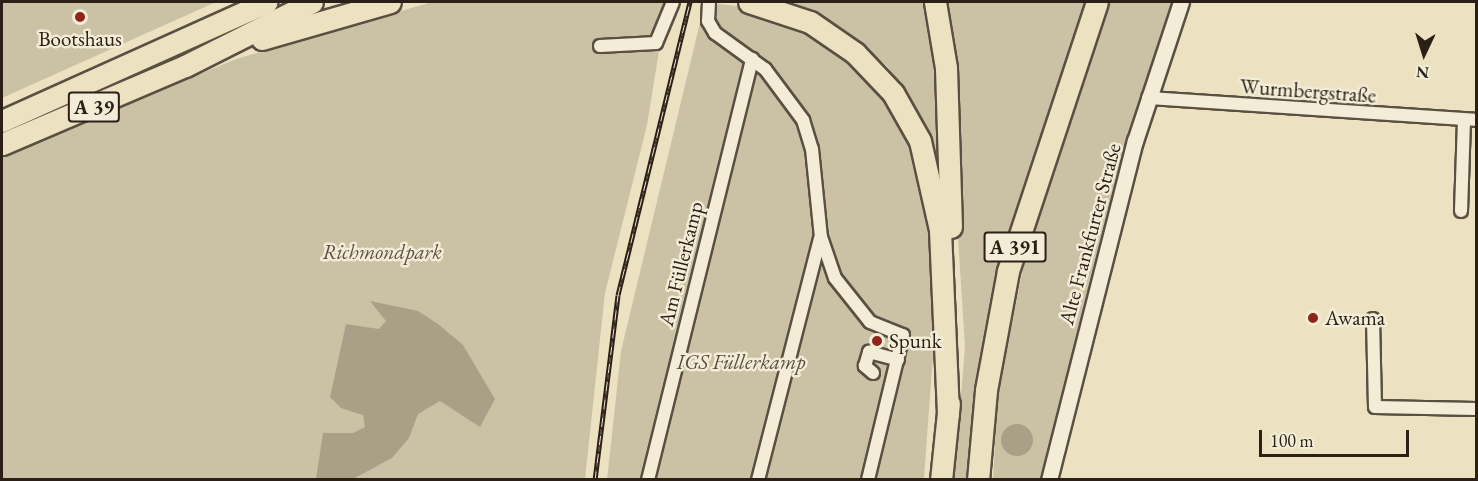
<!DOCTYPE html>
<html>
<head>
<meta charset="utf-8">
<style>
	body { margin:0 }
	#map { position:relative; width:1478px; height:481px; overflow:hidden; background:#ece2c2; font-family:"EB Garamond",serif }
	div>[style] { position:absolute }
	.green>* { inset:0; background:#cbc1a5 }
	.water>* { inset:0; background:#aaa088 }
	.round { border-radius:50% }
	.roads { filter:drop-shadow(2px 0 #5a5041) drop-shadow(-2px 0 #5a5041) drop-shadow(0 2px #5a5041) drop-shadow(0 -2px #5a5041) }
	.minor>* { height:12px; margin:-6px; padding:0 6px; transform-origin:6px; border-radius:6px; background:#f3ecd7 }
	.tertiary>* { height:15px; margin:-7.5px; padding:0 7.5px; transform-origin:7.5px; border-radius:7.5px; background:#f3ecd7 }
	.motorway>* { height:21px; margin:-10.5px; padding:0 10.5px; transform-origin:10.5px; border-radius:10.5px; background:#ece2c2 }
	.rail>* { height:5px; margin-top:-2.5px; transform-origin:0; background:repeating-linear-gradient(90deg,#f3ecd7 0 9px,#2a2016 0 18px); box-sizing:border-box; border-block:2px solid #2a2016 }
	.dots>* { width:16px; height:16px; translate:-50% -50%; box-sizing:border-box; border:3px solid #f3ecd7; border-radius:50% }
	span { translate:-50% -50%; white-space:nowrap; text-align:center; line-height:1.15; -webkit-text-stroke:5px #f3ecd7; paint-order:stroke }
	.shield-label span { padding:2px 4px; background:#f3ecd7; border:2px solid; border-radius:4px; -webkit-text-stroke-width:0 }
	.shield-label { font-size:20px; color:#2a2016; font-weight:700 }
	.poi-label { font-size:21px; color:#2a2016 }
	.left { translate:0 -50%; text-align:left }
	.street-label { font-size:21px; color:#2a2016 }
	.park-label { font-size:21px; color:#5a5041; font-style:italic }
	.frame { position:absolute; inset:0; border:3px solid #2a2016; pointer-events:none }
	.north { position:absolute; left:1394px; top:24px; width:60px; height:60px; -webkit-text-stroke:4px #f3ecd7; paint-order:stroke; rotate:184deg; font-size:16px; font-weight:700; line-height:24px; text-align:center; color:#2a2016 }
	.north::after { content:''; display:block; margin:auto; width:21px; height:27px; background:#2a2016; clip-path:polygon(50% 0,100% 100%,50% 72%,0 100%) }
	.scale { position:absolute; left:1259px; top:430px; width:150px; height:27px; box-sizing:border-box; border:3px solid #2a2016; border-top:0; padding-left:8px; font-size:18px; line-height:21px; white-space:nowrap; color:#2a2016; -webkit-text-stroke:4px #f3ecd7; paint-order:stroke }
</style>
</head>
<body>
<div id="map">
	<div class="green">
		<i style="clip-path:polygon(2px 2px,216px 2px,2px 98px)"></i>
		<i style="clip-path:polygon(432px 2px,667px 2px,647px 125px,605px 293px,585px 479px,2px 479px,2px 156px,236px 59px)"></i>
		<i style="clip-path:polygon(705px 2px,758px 9px,816px 30px,862px 65px,913px 143px,931px 224px,934px 341px,924px 479px,607px 480px,621px 351px)"></i>
		<i style="clip-path:polygon(788px 2px,928px 2px,942px 176px,930px 136px,888px 67px,846px 31px)"></i>
		<i style="clip-path:polygon(943px 2px,1090px 2px,999px 269px,974px 389px,967px 479px,954px 479px,965px 347px)"></i>
		<i style="clip-path:polygon(1111px 2px,1174px 2px,1128px 142px,1043px 479px,993px 480px,998px 391px,1031px 230px)"></i>
	</div>
	<div class="water">
		<i style="clip-path:polygon(370px 301px,418px 311px,438px 324px,463px 345px,495px 399px,480px 427px,440px 401px,418px 414px,409px 438px,392px 458px,353px 479px,316px 479px,323px 433px,353px 433px,365px 427px,363px 415px,341px 408px,330px 397px,346px 324px,379px 329px,386px 321px)"></i>
		<i class="round" style="left:1001px;top:424px;width:32px;height:32px"></i>
	</div>
	<div class="roads">
		<div class="minor">
			<i style="left:709px;top:2px;width:19px;rotate:93deg"></i>
			<i style="left:708px;top:21px;width:14px;rotate:60deg"></i>
			<i style="left:715px;top:33px;width:62px;rotate:35.8deg"></i>
			<i style="left:765px;top:69px;width:64px;rotate:53.3deg"></i>
			<i style="left:803px;top:120px;width:30px;rotate:73deg"></i>
			<i style="left:812px;top:149px;width:88px;rotate:84.2deg"></i>
			<i style="left:821px;top:237px;width:43px;rotate:71.1deg"></i>
			<i style="left:835px;top:278px;width:56px;rotate:51.5deg"></i>
			<i style="left:870px;top:322px;width:35px;rotate:22deg"></i>
			<i style="left:903px;top:335px;width:149px;rotate:103.6deg"></i>
			<i style="left:600px;top:46px;width:56px;rotate:-3.1deg"></i>
			<i style="left:656px;top:43px;width:44px;rotate:-67.5deg"></i>
			<i style="left:1148px;top:98px;width:329px;rotate:3.8deg"></i>
			<i style="left:1461px;top:211px;width:91px;rotate:-88.1deg"></i>
			<i style="left:1373px;top:319px;width:88px;rotate:88.7deg"></i>
			<i style="left:1375px;top:407px;width:101px;rotate:1.1deg"></i>
			<i style="left:873px;top:373px;width:11px;rotate:-139deg"></i>
			<i style="left:865px;top:366px;width:15px;rotate:-74deg"></i>
			<i style="left:869px;top:352px;width:30px;rotate:15deg"></i>
			<i style="left:648px;top:480px;width:434px;rotate:-76.1deg"></i>
			<i style="left:758px;top:480px;width:249px;rotate:-75.6deg"></i>
		</div>
		<div class="tertiary">
			<i style="left:1049px;top:480px;width:350px;rotate:-75.8deg"></i>
			<i style="left:1135px;top:141px;width:146px;rotate:-71.7deg"></i>
		</div>
		<div class="motorway">
			<i style="left:749px;top:2px;width:64px;rotate:18.2deg"></i>
			<i style="left:810px;top:22px;width:55px;rotate:34.6deg"></i>
			<i style="left:855px;top:53px;width:55px;rotate:46.5deg"></i>
			<i style="left:893px;top:93px;width:55px;rotate:60.6deg"></i>
			<i style="left:920px;top:141px;width:91px;rotate:77.3deg"></i>
			<i style="left:940px;top:230px;width:184px;rotate:87.5deg"></i>
			<i style="left:935px;top:2px;width:67px;rotate:80.5deg"></i>
			<i style="left:946px;top:68px;width:159px;rotate:88.2deg"></i>
			<i style="left:262px;top:39px;width:133px;rotate:-16.1deg"></i>
			<i style="left:2px;top:121px;width:290px;rotate:-24.2deg"></i>
			<i style="left:2px;top:144px;width:199px;rotate:-23.1deg"></i>
			<i style="left:185px;top:66px;width:142px;rotate:-26.7deg"></i>
			<i style="left:941px;top:480px;width:77px;rotate:-84.1deg"></i>
			<i style="left:978px;top:480px;width:90px;rotate:-84.9deg"></i>
			<i style="left:986px;top:390px;width:121px;rotate:-79.5deg"></i>
			<i style="left:1008px;top:271px;width:283px;rotate:-71.7deg"></i>
		</div>
	</div>
	<div class="rail">
		<i style="left:595px;top:480px;width:186px;rotate:-82.9deg"></i>
		<i style="left:618px;top:295px;width:302px;rotate:-76.2deg"></i>
	</div>
	<div class="dots">
		<i style="left:80px;top:17px;background:#8f2418"></i>
		<i style="left:1313px;top:318px;background:#8f2418"></i>
		<i style="left:877px;top:341px;background:#8f2418"></i>
	</div>
	<div class="shield-label">
		<span style="left:94px;top:107px">A 39</span>
		<span style="left:1015px;top:247px">A 391</span>
	</div>
	<div class="poi-label">
		<span style="left:80px;top:39px">Bootshaus</span>
		<span class="left" style="left:1325px;top:318px">Awama</span>
		<span class="left" style="left:889px;top:341px">Spunk</span>
	</div>
	<div class="street-label">
		<span style="left:1308px;top:91px;rotate:4deg">Wurmbergstraße</span>
		<span style="left:1090px;top:234px;rotate:-75deg">Alte Frankfurter Straße</span>
		<span style="left:681px;top:264px;rotate:-76deg">Am Füllerkamp</span>
	</div>
	<div class="park-label">
		<span style="left:382px;top:252px">Richmondpark</span>
		<span style="left:741px;top:362px">IGS Füllerkamp</span>
	</div>
	<div class="frame"></div>
	<div class="north">N</div>
	<div class="scale">100 m</div>
</div>
</body>
</html>
